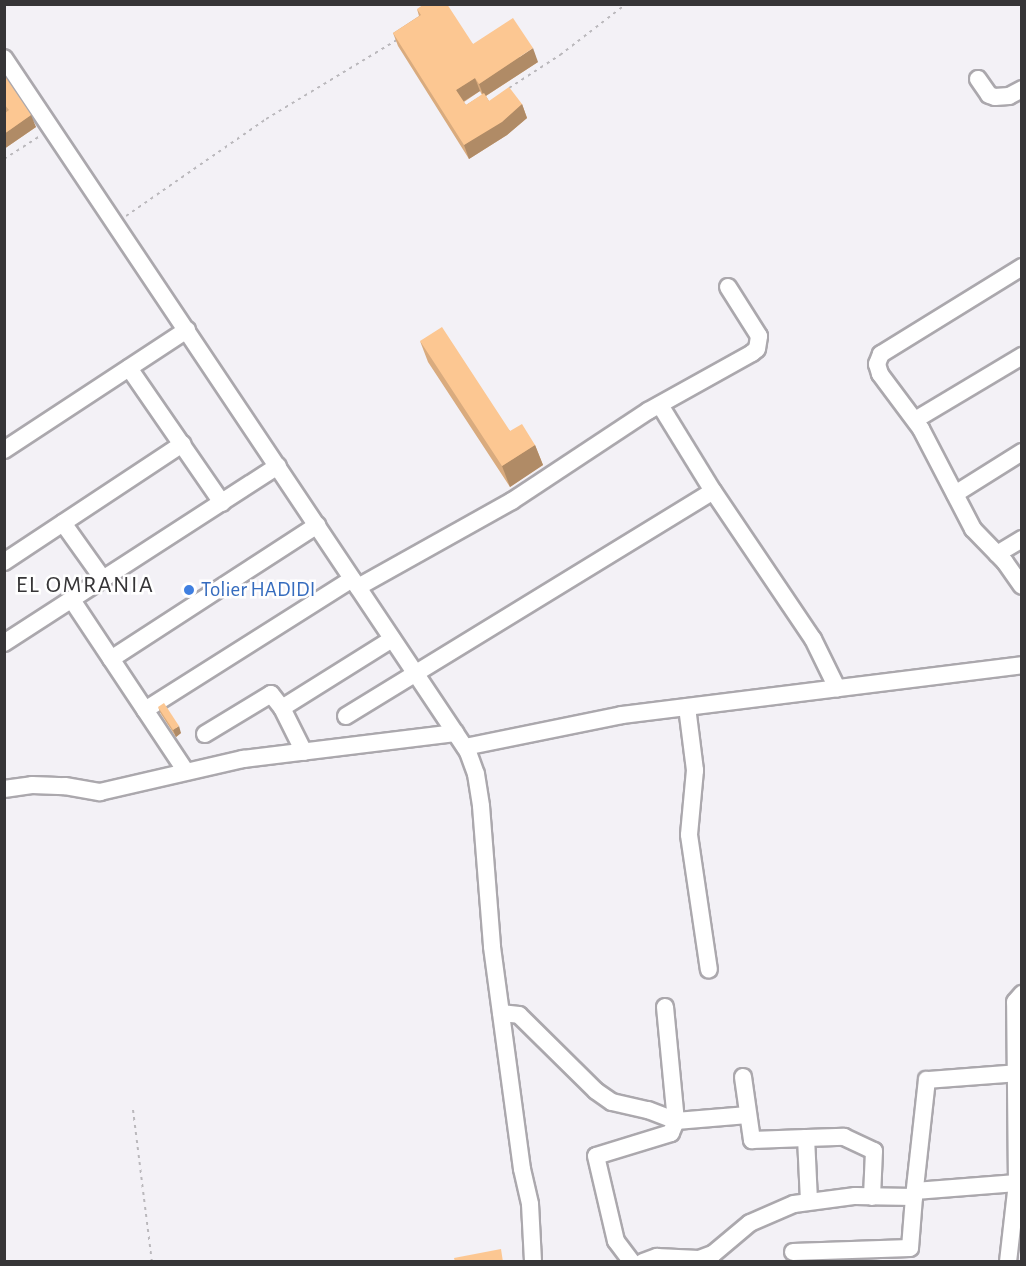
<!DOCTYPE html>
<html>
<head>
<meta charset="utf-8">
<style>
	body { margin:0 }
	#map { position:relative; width:1026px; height:1266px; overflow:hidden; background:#f3f1f6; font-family:"Alegreya Sans",sans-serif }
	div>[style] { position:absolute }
	.path>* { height:2px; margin-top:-1px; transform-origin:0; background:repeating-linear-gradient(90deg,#bab8bc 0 3px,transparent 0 7.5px) }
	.roads { filter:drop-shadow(2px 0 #aba8ad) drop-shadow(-2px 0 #aba8ad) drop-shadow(0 2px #aba8ad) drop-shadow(0 -2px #aba8ad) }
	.minor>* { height:16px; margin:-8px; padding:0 8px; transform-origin:8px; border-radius:8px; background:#fff }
	.wall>* { inset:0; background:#d9ab7e }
	.shaded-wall>* { inset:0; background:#b08b66 }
	.building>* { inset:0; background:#fcc792 }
	.dots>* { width:16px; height:16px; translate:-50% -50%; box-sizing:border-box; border:3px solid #fff; border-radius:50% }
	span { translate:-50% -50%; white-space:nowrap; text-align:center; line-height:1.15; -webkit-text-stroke:5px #fff; paint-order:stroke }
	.shop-label { font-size:21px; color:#366cbe }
	.left { translate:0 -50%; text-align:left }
	.quarter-label { font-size:24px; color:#363537; letter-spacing:1.5px }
	.frame { position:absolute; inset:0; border:6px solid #363537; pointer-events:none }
</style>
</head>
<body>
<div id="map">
	<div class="path">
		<i style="left:509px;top:88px;width:61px;rotate:-32.9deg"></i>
		<i style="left:560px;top:55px;width:83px;rotate:-37.7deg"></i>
		<i style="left:4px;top:159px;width:43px;rotate:-32.6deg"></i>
		<i style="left:126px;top:216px;width:170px;rotate:-34.7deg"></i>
		<i style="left:266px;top:119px;width:153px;rotate:-31.1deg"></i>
		<i style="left:133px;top:1110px;width:153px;rotate:82.9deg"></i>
	</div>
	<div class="roads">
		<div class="minor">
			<i style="left:4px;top:58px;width:835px;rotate:56.23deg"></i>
			<i style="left:468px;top:752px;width:23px;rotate:70deg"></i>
			<i style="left:476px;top:774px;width:32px;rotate:81deg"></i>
			<i style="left:481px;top:806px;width:141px;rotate:85.5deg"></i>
			<i style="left:492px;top:947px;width:224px;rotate:82.3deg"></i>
			<i style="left:522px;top:1169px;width:36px;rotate:77deg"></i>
			<i style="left:530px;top:1204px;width:58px;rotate:87deg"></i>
			<i style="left:978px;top:79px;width:19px;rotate:55deg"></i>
			<i style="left:989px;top:95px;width:6px;rotate:18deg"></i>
			<i style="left:995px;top:97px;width:14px;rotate:-4deg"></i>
			<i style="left:1009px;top:96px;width:15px;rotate:-28deg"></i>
			<i style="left:1022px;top:267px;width:166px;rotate:148.3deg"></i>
			<i style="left:881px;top:354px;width:11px;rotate:112deg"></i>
			<i style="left:877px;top:364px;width:10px;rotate:73deg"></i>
			<i style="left:880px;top:374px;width:69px;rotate:53.3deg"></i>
			<i style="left:921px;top:429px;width:113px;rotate:62.5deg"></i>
			<i style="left:973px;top:529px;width:46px;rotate:45.9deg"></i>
			<i style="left:1005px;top:562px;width:29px;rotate:55deg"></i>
			<i style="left:129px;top:368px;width:164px;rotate:55.4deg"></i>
			<i style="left:660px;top:405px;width:101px;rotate:58.4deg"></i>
			<i style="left:713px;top:491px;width:179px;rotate:56deg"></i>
			<i style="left:813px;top:639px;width:55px;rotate:63.9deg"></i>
			<i style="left:915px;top:420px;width:125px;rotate:-30.9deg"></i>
			<i style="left:4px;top:450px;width:219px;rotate:-33.3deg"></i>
			<i style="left:955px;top:494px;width:79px;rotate:-32.1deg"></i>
			<i style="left:63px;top:523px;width:69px;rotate:54.5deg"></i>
			<i style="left:997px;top:554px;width:29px;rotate:-31deg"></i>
			<i style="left:4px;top:562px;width:214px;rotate:-33.5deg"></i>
			<i style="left:358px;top:587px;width:176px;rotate:-29.2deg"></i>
			<i style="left:512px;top:501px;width:163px;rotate:-33.5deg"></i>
			<i style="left:648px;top:411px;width:119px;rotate:-29.1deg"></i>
			<i style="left:752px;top:353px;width:6px;rotate:-39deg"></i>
			<i style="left:757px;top:349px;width:13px;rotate:-81deg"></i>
			<i style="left:759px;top:336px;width:58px;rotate:-122.3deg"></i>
			<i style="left:72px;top:600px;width:204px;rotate:56.4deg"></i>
			<i style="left:4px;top:643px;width:326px;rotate:-32.9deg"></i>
			<i style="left:111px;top:659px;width:246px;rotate:-33deg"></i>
			<i style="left:687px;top:707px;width:64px;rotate:82.8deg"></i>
			<i style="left:695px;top:770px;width:65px;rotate:95.3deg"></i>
			<i style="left:689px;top:835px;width:136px;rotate:81.6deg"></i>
			<i style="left:282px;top:708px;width:130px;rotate:-32.1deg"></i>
			<i style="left:145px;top:710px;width:245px;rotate:-32.3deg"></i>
			<i style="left:346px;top:716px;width:430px;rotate:-31.5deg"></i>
			<i style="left:205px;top:734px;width:77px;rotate:-31.2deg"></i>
			<i style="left:271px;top:694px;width:18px;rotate:52deg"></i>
			<i style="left:282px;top:708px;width:49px;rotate:63.4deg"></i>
			<i style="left:465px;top:747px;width:160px;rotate:-11.5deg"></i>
			<i style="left:622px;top:715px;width:403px;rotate:-7.1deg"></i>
			<i style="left:4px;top:789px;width:28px;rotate:-8deg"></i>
			<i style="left:32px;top:785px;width:33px;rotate:2deg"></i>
			<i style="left:65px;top:786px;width:36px;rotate:10deg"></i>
			<i style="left:100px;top:792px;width:147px;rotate:-13deg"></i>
			<i style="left:243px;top:759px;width:214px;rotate:-7deg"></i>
			<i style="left:665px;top:1007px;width:115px;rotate:84.5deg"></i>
			<i style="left:676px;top:1121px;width:72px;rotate:-4.8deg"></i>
			<i style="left:501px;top:1013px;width:18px;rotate:6deg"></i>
			<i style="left:519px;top:1015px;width:108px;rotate:44.6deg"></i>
			<i style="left:596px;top:1091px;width:19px;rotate:35deg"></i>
			<i style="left:612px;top:1102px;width:37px;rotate:13deg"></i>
			<i style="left:648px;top:1110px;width:30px;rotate:21deg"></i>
			<i style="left:676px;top:1121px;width:13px;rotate:113deg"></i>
			<i style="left:671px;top:1133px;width:78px;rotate:163deg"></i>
			<i style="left:596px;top:1156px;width:87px;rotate:76.8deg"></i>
			<i style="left:616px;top:1241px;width:26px;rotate:53deg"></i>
			<i style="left:743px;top:1077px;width:64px;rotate:81.9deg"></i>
			<i style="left:752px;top:1140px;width:54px;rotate:-2.1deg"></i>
			<i style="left:915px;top:1191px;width:102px;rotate:-4.5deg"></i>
			<i style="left:809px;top:1201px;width:63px;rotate:-92.7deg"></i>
			<i style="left:806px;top:1138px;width:38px;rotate:-2deg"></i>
			<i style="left:844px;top:1137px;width:33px;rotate:25deg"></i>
			<i style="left:874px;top:1151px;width:46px;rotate:92.5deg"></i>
			<i style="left:793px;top:1252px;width:117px;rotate:-2deg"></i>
			<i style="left:910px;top:1248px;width:51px;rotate:-85.5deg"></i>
			<i style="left:643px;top:1262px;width:15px;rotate:-20deg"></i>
			<i style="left:657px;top:1257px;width:42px;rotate:2.7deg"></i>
			<i style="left:699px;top:1259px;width:15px;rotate:-20deg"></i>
			<i style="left:713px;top:1254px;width:48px;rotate:-40deg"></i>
			<i style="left:750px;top:1223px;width:48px;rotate:-23.4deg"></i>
			<i style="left:794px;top:1204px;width:62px;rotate:-7.5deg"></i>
			<i style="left:855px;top:1196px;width:59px;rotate:1deg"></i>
			<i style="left:914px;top:1197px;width:118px;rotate:-83.7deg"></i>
			<i style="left:927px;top:1080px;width:91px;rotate:-4.4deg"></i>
			<i style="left:1008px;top:1262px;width:80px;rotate:-83.5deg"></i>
			<i style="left:1017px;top:1183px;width:181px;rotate:-90.6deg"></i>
			<i style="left:1015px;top:1002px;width:11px;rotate:-49deg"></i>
		</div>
	</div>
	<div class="wall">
		<i style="clip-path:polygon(evenodd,417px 9px,473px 44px,538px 62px,486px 96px,489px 101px,522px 104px,527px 118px,507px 135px,469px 159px,398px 46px,393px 33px,419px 16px,417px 9px,480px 91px,482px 95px,466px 105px,464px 102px,480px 91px)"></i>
		<i style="clip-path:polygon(4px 75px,36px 127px,4px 149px,4px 114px,6px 112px,4px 110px)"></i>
		<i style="clip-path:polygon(420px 341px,510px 431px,535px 445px,543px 465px,510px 487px,428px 362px)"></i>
		<i style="clip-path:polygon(158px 707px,181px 733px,176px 737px,161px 714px)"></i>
	</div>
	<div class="shaded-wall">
		<i style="clip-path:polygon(533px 48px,538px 62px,484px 97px,479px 84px)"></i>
		<i style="clip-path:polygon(475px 78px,480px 91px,461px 103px,456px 90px)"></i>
		<i style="clip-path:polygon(522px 104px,527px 118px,507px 135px,469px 159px,464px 145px)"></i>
		<i style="clip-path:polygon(31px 115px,36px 127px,4px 149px,4px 134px)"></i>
		<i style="clip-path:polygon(535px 445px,543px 465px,510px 487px,502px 466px)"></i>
		<i style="clip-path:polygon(179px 726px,181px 733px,176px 737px,173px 730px)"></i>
	</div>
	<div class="building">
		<i style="clip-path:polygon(424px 4px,447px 4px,473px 44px,513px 18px,533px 48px,479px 84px,475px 78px,456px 90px,466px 105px,484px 93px,489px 101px,509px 87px,522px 104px,502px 122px,464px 145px,393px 33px,421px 15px,417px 9px)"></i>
		<i style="clip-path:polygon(4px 75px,31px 115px,4px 134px,4px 114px,9px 110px,4px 104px)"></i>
		<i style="clip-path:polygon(442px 327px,510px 431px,522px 424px,535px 445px,502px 466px,420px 341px)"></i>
		<i style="clip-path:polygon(164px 703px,179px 726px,173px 730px,158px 707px)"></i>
		<i style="clip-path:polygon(501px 1249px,503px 1262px,455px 1262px,454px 1258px)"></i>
	</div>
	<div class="dots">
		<i style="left:189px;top:590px;background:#3f7fe0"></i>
	</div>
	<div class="shop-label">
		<span class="left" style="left:201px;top:590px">Tolier HADIDI</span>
	</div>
	<div class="quarter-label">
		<span style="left:85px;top:586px">EL OMRANIA</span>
	</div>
	<div class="frame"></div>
</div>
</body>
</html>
